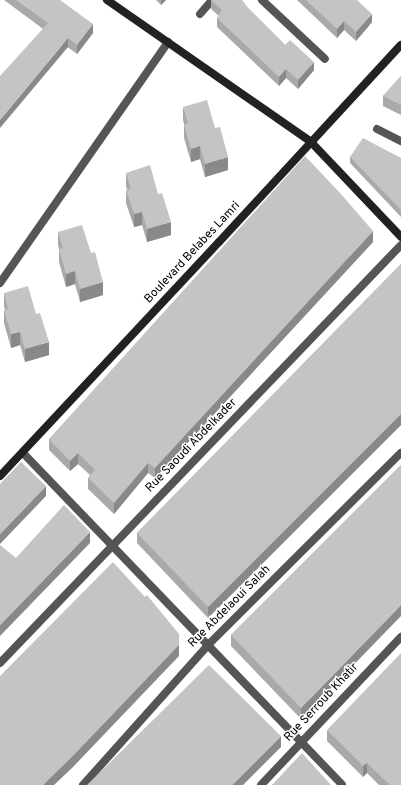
<!DOCTYPE html>
<html>
<head>
<meta charset="utf-8">
<style>
	body { margin:0 }
	#map { position:relative; width:401px; height:785px; overflow:hidden; background:#fff; font-family:Overpass,sans-serif }
	div>[style] { position:absolute }
	.street>* { height:8px; margin:-4px; padding:0 4px; transform-origin:4px; border-radius:4px; background:#555 }
	.secondary>* { height:8px; margin:-4px; padding:0 4px; transform-origin:4px; border-radius:4px; background:#222 }
	.wall>* { inset:0; background:#a9a9a9 }
	.shaded-wall>* { inset:0; background:#898989 }
	.building>* { inset:0; background:#c4c4c4 }
	span { translate:-50% -50%; white-space:nowrap; text-align:center; line-height:1.15; -webkit-text-stroke:3px #fff; paint-order:stroke }
	.street-label { font-size:12px; color:#000 }
</style>
</head>
<body>
<div id="map">
	<div class="street">
		<i style="left:262px;top:0;width:86px;rotate:43.1deg"></i>
		<i style="left:200px;top:14px;width:18px;rotate:-49deg"></i>
		<i style="left:377px;top:129px;width:27px;rotate:27deg"></i>
		<i style="left:0;top:283px;width:294px;rotate:-55.1deg"></i>
		<i style="left:23px;top:453px;width:460px;rotate:46.1deg"></i>
		<i style="left:0;top:663px;width:579px;rotate:-46.19deg"></i>
		<i style="left:83px;top:785px;width:188px;rotate:-48.2deg"></i>
		<i style="left:208px;top:645px;width:272px;rotate:-44.9deg"></i>
		<i style="left:261px;top:785px;width:204px;rotate:-46.6deg"></i>
	</div>
	<div class="secondary">
		<i style="left:107px;top:0;width:249px;rotate:34.8deg"></i>
		<i style="left:311px;top:142px;width:131px;rotate:46.5deg"></i>
		<i style="left:0;top:476px;width:320px;rotate:-46.9deg"></i>
		<i style="left:219px;top:242px;width:268px;rotate:-47.3deg"></i>
	</div>
	<div class="wall">
		<i style="clip-path:polygon(4px 0,60px 0,93px 33px,77px 54px)"></i>
		<i style="clip-path:polygon(156px 0,166px 0,161px 5px)"></i>
		<i style="clip-path:polygon(211px 0,249px 9px,285px 45px,314px 70px,298px 89px,286px 78px,279px 86px,217px 27px,217px 18px,219px 16px,211px 9px)"></i>
		<i style="clip-path:polygon(297px 0,357px 0,372px 22px,356px 41px,344px 30px,337px 38px)"></i>
		<i style="clip-path:polygon(401px 76px,401px 115px,383px 106px,383px 96px)"></i>
		<i style="clip-path:polygon(183px 107px,228px 170px,205px 177px,200px 159px,191px 162px,184px 138px,184px 124px,183px 120px)"></i>
		<i style="clip-path:polygon(350px 157px,401px 158px,401px 217px,350px 163px)"></i>
		<i style="clip-path:polygon(126px 173px,171px 235px,147px 242px,142px 225px,134px 227px,126px 203px,126px 190px,127px 190px,126px 186px)"></i>
		<i style="clip-path:polygon(58px 232px,103px 295px,80px 302px,75px 284px,66px 287px,59px 262px,59px 249px,58px 245px)"></i>
		<i style="clip-path:polygon(373px 242px,155px 478px,148px 473px,114px 514px,88px 489px,88px 478px,90px 475px,78px 464px,70px 471px,49px 450px,49px 439px)"></i>
		<i style="clip-path:polygon(401px 264px,401px 425px,208px 618px,137px 543px,137px 533px)"></i>
		<i style="clip-path:polygon(4px 293px,49px 355px,25px 362px,20px 345px,11px 348px,4px 323px,4px 310px,5px 310px,4px 306px)"></i>
		<i style="clip-path:polygon(401px 465px,301px 719px,231px 646px,231px 635px)"></i>
		<i style="clip-path:polygon(327px 730px,401px 785px,379px 785px,367px 773px,363px 777px,327px 741px)"></i>
	</div>
	<div class="shaded-wall">
		<i style="clip-path:polygon(161px 0,166px 0,161px 5px)"></i>
		<i style="clip-path:polygon(372px 14px,372px 22px,356px 41px,356px 32px)"></i>
		<i style="clip-path:polygon(344px 21px,344px 30px,337px 38px,337px 29px)"></i>
		<i style="clip-path:polygon(93px 24px,93px 33px,77px 54px,77px 45px)"></i>
		<i style="clip-path:polygon(68px 38px,68px 47px,0 128px,0 120px)"></i>
		<i style="clip-path:polygon(314px 62px,314px 70px,298px 89px,298px 80px)"></i>
		<i style="clip-path:polygon(286px 69px,286px 78px,279px 86px,279px 77px)"></i>
		<i style="clip-path:polygon(200px 146px,200px 159px,191px 162px,191px 149px)"></i>
		<i style="clip-path:polygon(228px 157px,228px 170px,205px 177px,205px 164px)"></i>
		<i style="clip-path:polygon(142px 212px,142px 225px,134px 227px,134px 214px)"></i>
		<i style="clip-path:polygon(171px 222px,171px 235px,147px 242px,147px 229px)"></i>
		<i style="clip-path:polygon(373px 231px,373px 242px,155px 478px,155px 468px)"></i>
		<i style="clip-path:polygon(75px 271px,75px 284px,66px 287px,66px 274px)"></i>
		<i style="clip-path:polygon(103px 282px,103px 295px,80px 302px,80px 289px)"></i>
		<i style="clip-path:polygon(20px 332px,20px 345px,11px 348px,11px 334px)"></i>
		<i style="clip-path:polygon(49px 342px,49px 355px,25px 362px,25px 349px)"></i>
		<i style="clip-path:polygon(401px 414px,401px 425px,208px 618px,208px 607px)"></i>
		<i style="clip-path:polygon(78px 453px,78px 464px,70px 471px,70px 461px)"></i>
		<i style="clip-path:polygon(148px 463px,148px 473px,114px 514px,114px 503px)"></i>
		<i style="clip-path:polygon(46px 486px,46px 496px,0 544px,0 534px)"></i>
		<i style="clip-path:polygon(90px 532px,90px 543px,0 636px,0 625px)"></i>
		<i style="clip-path:polygon(401px 605px,401px 616px,301px 719px,301px 708px)"></i>
		<i style="clip-path:polygon(179px 634px,179px 656px,72px 768px,54px 785px,43px 785px)"></i>
		<i style="clip-path:polygon(281px 736px,281px 747px,243px 785px,232px 785px)"></i>
		<i style="clip-path:polygon(367px 763px,367px 773px,363px 777px,363px 766px)"></i>
	</div>
	<div class="building">
		<i style="clip-path:polygon(16px 0,60px 0,93px 24px,77px 45px,68px 38px,0 120px,0 76px,48px 23px)"></i>
		<i style="clip-path:polygon(211px 0,242px 0,249px 9px,285px 45px,290px 40px,314px 62px,298px 80px,286px 69px,279px 77px,217px 18px,222px 10px)"></i>
		<i style="clip-path:polygon(306px 0,357px 0,372px 14px,356px 32px,344px 21px,337px 29px)"></i>
		<i style="clip-path:polygon(401px 76px,401px 105px,383px 96px)"></i>
		<i style="clip-path:polygon(207px 100px,215px 128px,220px 127px,228px 157px,205px 164px,200px 146px,191px 149px,184px 125px,188px 123px,183px 107px)"></i>
		<i style="clip-path:polygon(363px 138px,401px 158px,401px 210px,350px 157px)"></i>
		<i style="clip-path:polygon(305px 156px,341px 194px,373px 231px,155px 468px,148px 463px,114px 503px,88px 478px,95px 470px,78px 453px,70px 461px,49px 439px)"></i>
		<i style="clip-path:polygon(150px 165px,158px 194px,162px 193px,171px 222px,147px 229px,142px 212px,134px 214px,126px 190px,131px 189px,126px 173px)"></i>
		<i style="clip-path:polygon(82px 225px,91px 253px,95px 252px,103px 282px,80px 289px,75px 271px,66px 274px,59px 249px,63px 248px,58px 232px)"></i>
		<i style="clip-path:polygon(401px 264px,401px 414px,208px 607px,137px 533px)"></i>
		<i style="clip-path:polygon(28px 286px,36px 314px,40px 313px,49px 342px,25px 349px,20px 332px,11px 334px,4px 310px,8px 309px,4px 293px)"></i>
		<i style="clip-path:polygon(21px 462px,46px 486px,0 534px,0 484px)"></i>
		<i style="clip-path:polygon(401px 465px,401px 605px,301px 708px,231px 635px)"></i>
		<i style="clip-path:polygon(64px 505px,90px 532px,0 625px,0 545px,16px 558px)"></i>
		<i style="clip-path:polygon(113px 562px,145px 597px,147px 595px,179px 634px,179px 645px,72px 757px,43px 785px,0 785px,0 676px)"></i>
		<i style="clip-path:polygon(401px 653px,401px 785px,390px 785px,367px 763px,363px 766px,327px 730px)"></i>
		<i style="clip-path:polygon(209px 665px,281px 736px,232px 785px,87px 785px)"></i>
		<i style="clip-path:polygon(302px 753px,331px 785px,272px 785px)"></i>
	</div>
	<div class="street-label">
		<span style="left:193px;top:253px;rotate:-47deg">Boulevard Belabes Lamri</span>
		<span style="left:192px;top:446px;rotate:-46deg">Rue Saoudi Abdelkader</span>
		<span style="left:230px;top:607px;rotate:-45deg">Rue Abdelaoui Salah</span>
		<span style="left:322px;top:703px;rotate:-47deg">Rue Serroub Khatir</span>
	</div>
</div>
</body>
</html>
